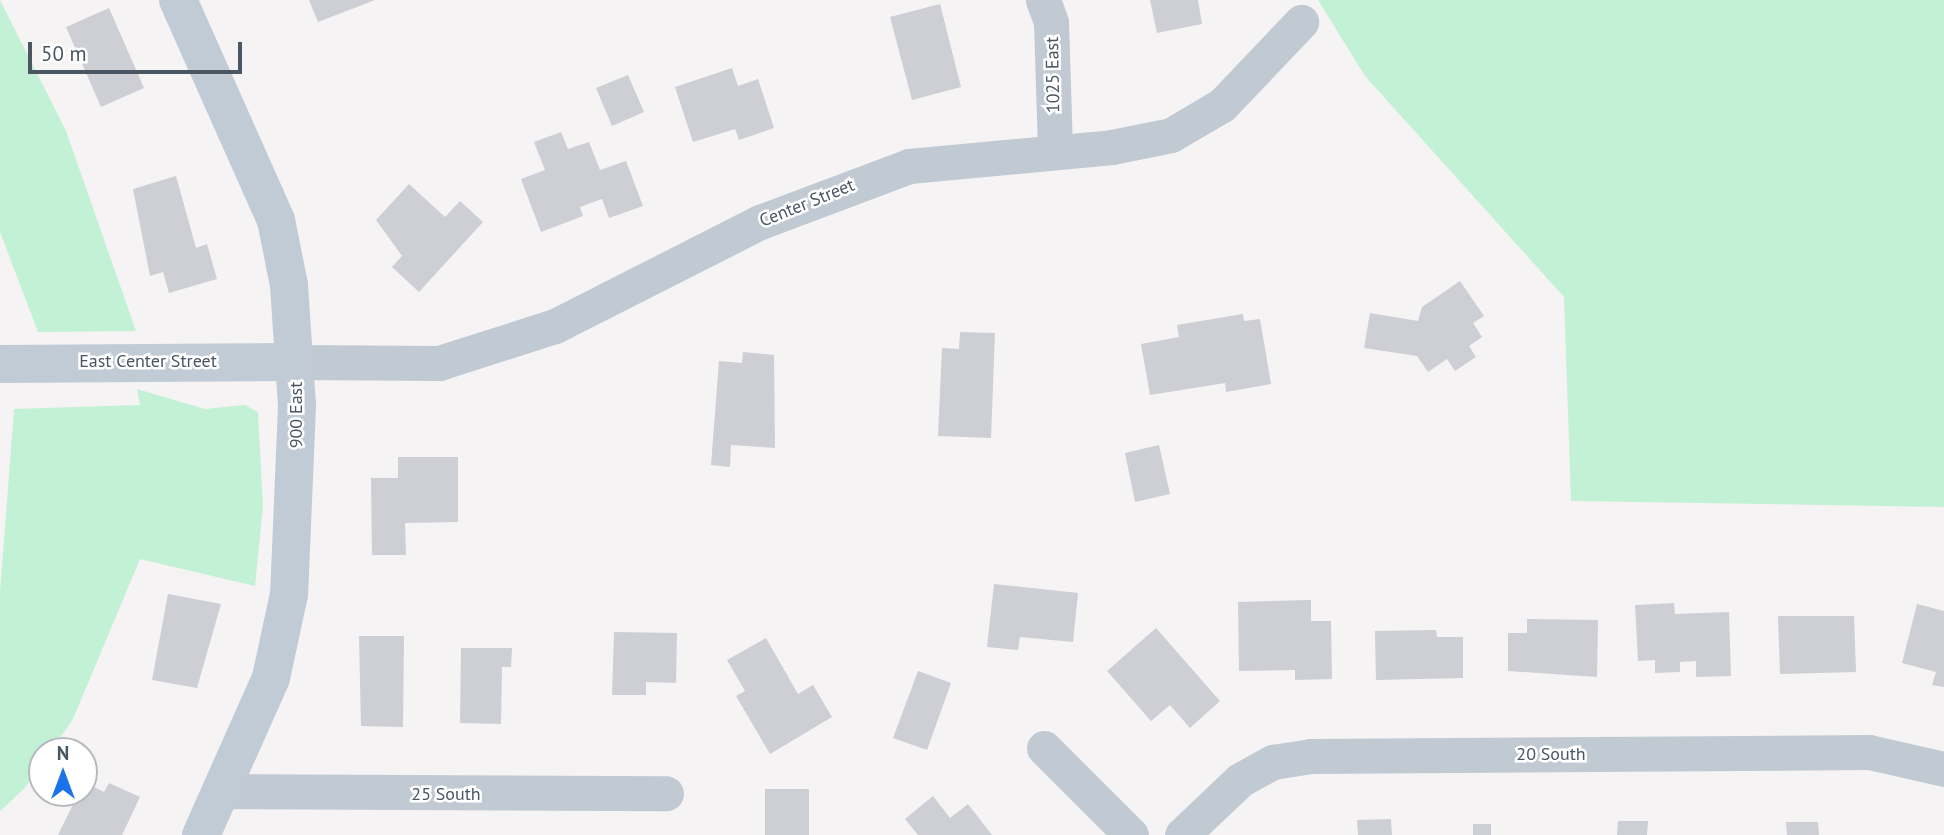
<!DOCTYPE html>
<html>
<head>
<meta charset="utf-8">
<style>
	body { margin:0 }
	#map { position:relative; width:1944px; height:835px; overflow:hidden; background:#f5f3f3; font-family:"PT Sans",sans-serif }
	div>[style] { position:absolute }
	.green>* { inset:0; background:#c3f1d5 }
	.building>* { inset:0; background:#cdcfd5 }
	.street>* { height:35px; margin:-17.5px; padding:0 17.5px; transform-origin:17.5px; border-radius:17.5px; background:#c1cad2 }
	.secondary>* { height:38px; margin:-19px; padding:0 19px; transform-origin:19px; border-radius:19px; background:#c1cbd6 }
	span { translate:-50% -50%; white-space:nowrap; text-align:center; line-height:1.15; -webkit-text-stroke:5px #fff; paint-order:stroke }
	.street-label { font-size:18px; color:#4a5661 }
	.north { position:absolute; left:28px; top:737px; width:70px; height:70px; box-sizing:border-box; background:#fff; border:2px solid #b7bbc0; border-radius:50%; rotate:0deg; font-size:19px; font-weight:700; line-height:28px; text-align:center; color:#4a5661 }
	.north::after { content:''; display:block; margin:auto; width:24px; height:32px; background:#1a73e8; clip-path:polygon(50% 0,100% 100%,50% 72%,0 100%) }
	.scale { position:absolute; left:28px; top:42px; width:214px; height:32px; box-sizing:border-box; border:4px solid #4a5661; border-top:0; padding-left:9px; font-size:21px; line-height:24px; white-space:nowrap; color:#4a5661; -webkit-text-stroke:5px #fff; paint-order:stroke }
</style>
</head>
<body>
<div id="map">
	<div class="green">
		<i style="clip-path:polygon(0 0,66px 131px,136px 331px,38px 332px,0 232px)"></i>
		<i style="clip-path:polygon(1318px 0,1944px 0,1944px 507px,1571px 501px,1564px 297px,1365px 76px)"></i>
		<i style="clip-path:polygon(137px 389px,205px 409px,245px 405px,258px 412px,263px 506px,255px 586px,140px 559px,73px 719px,51px 751px,42px 751px,42px 764px,24px 789px,0 811px,0 592px,14px 409px,140px 405px)"></i>
	</div>
	<div class="building">
		<i style="clip-path:polygon(309px 0,375px 0,318px 22px)"></i>
		<i style="clip-path:polygon(1150px 0,1198px 0,1202px 24px,1157px 33px)"></i>
		<i style="clip-path:polygon(940px 4px,961px 87px,912px 100px,890px 17px)"></i>
		<i style="clip-path:polygon(109px 8px,144px 88px,101px 107px,66px 27px)"></i>
		<i style="clip-path:polygon(732px 68px,738px 86px,758px 79px,774px 128px,739px 140px,735px 129px,693px 142px,675px 87px)"></i>
		<i style="clip-path:polygon(628px 75px,644px 112px,612px 126px,596px 88px)"></i>
		<i style="clip-path:polygon(561px 132px,568px 149px,589px 142px,600px 170px,626px 161px,643px 206px,609px 218px,602px 199px,580px 207px,583px 216px,541px 232px,521px 179px,545px 170px,534px 142px)"></i>
		<i style="clip-path:polygon(176px 176px,196px 248px,207px 244px,217px 279px,169px 293px,163px 272px,150px 276px,133px 189px)"></i>
		<i style="clip-path:polygon(409px 184px,445px 217px,460px 201px,483px 222px,419px 292px,392px 267px,402px 256px,376px 220px)"></i>
		<i style="clip-path:polygon(1460px 281px,1484px 316px,1473px 323px,1482px 337px,1469px 346px,1476px 357px,1455px 371px,1447px 359px,1428px 372px,1417px 356px,1364px 348px,1370px 313px,1418px 321px,1422px 307px)"></i>
		<i style="clip-path:polygon(1243px 314px,1244px 321px,1260px 319px,1271px 384px,1226px 392px,1225px 383px,1150px 395px,1141px 344px,1179px 337px,1177px 325px)"></i>
		<i style="clip-path:polygon(960px 332px,995px 333px,991px 438px,938px 436px,942px 348px,959px 349px)"></i>
		<i style="clip-path:polygon(743px 352px,774px 355px,775px 448px,731px 445px,730px 467px,711px 465px,719px 361px,742px 363px)"></i>
		<i style="clip-path:polygon(1159px 445px,1170px 494px,1135px 502px,1125px 453px)"></i>
		<i style="clip-path:polygon(398px 457px,458px 457px,458px 522px,405px 523px,406px 555px,372px 555px,371px 478px,398px 478px)"></i>
		<i style="clip-path:polygon(994px 584px,1078px 593px,1073px 642px,1020px 637px,1018px 650px,987px 647px)"></i>
		<i style="clip-path:polygon(168px 594px,221px 604px,197px 688px,152px 680px)"></i>
		<i style="clip-path:polygon(1311px 600px,1311px 621px,1331px 621px,1332px 679px,1295px 680px,1295px 670px,1239px 671px,1238px 602px)"></i>
		<i style="clip-path:polygon(1674px 603px,1675px 614px,1729px 612px,1731px 676px,1696px 677px,1696px 661px,1680px 662px,1680px 672px,1655px 673px,1655px 660px,1638px 661px,1635px 605px)"></i>
		<i style="clip-path:polygon(1917px 604px,1944px 611px,1944px 687px,1932px 685px,1936px 672px,1902px 663px)"></i>
		<i style="clip-path:polygon(1778px 616px,1854px 616px,1856px 672px,1780px 674px)"></i>
		<i style="clip-path:polygon(1527px 619px,1598px 620px,1597px 677px,1508px 671px,1508px 633px,1527px 633px)"></i>
		<i style="clip-path:polygon(1156px 628px,1220px 701px,1190px 728px,1170px 705px,1151px 721px,1107px 671px)"></i>
		<i style="clip-path:polygon(1436px 630px,1437px 637px,1463px 637px,1463px 678px,1376px 680px,1375px 631px)"></i>
		<i style="clip-path:polygon(614px 632px,677px 633px,676px 683px,646px 682px,646px 695px,612px 695px)"></i>
		<i style="clip-path:polygon(359px 636px,404px 636px,403px 727px,361px 726px)"></i>
		<i style="clip-path:polygon(766px 638px,798px 694px,813px 685px,832px 717px,770px 754px,736px 696px,745px 691px,727px 660px)"></i>
		<i style="clip-path:polygon(461px 648px,512px 648px,511px 667px,502px 667px,501px 724px,460px 723px)"></i>
		<i style="clip-path:polygon(918px 671px,951px 683px,927px 750px,893px 738px)"></i>
		<i style="clip-path:polygon(84px 782px,104px 792px,109px 783px,140px 797px,122px 835px,58px 835px)"></i>
		<i style="clip-path:polygon(765px 789px,809px 789px,809px 835px,765px 835px)"></i>
		<i style="clip-path:polygon(933px 796px,950px 818px,968px 804px,992px 835px,918px 835px,905px 819px)"></i>
		<i style="clip-path:polygon(1391px 819px,1392px 835px,1358px 835px,1357px 820px)"></i>
		<i style="clip-path:polygon(1618px 821px,1648px 821px,1647px 835px,1617px 835px)"></i>
		<i style="clip-path:polygon(1786px 822px,1818px 822px,1819px 835px,1787px 835px)"></i>
		<i style="clip-path:polygon(1473px 824px,1491px 824px,1491px 835px,1473px 835px)"></i>
	</div>
	<div class="street">
		<i style="left:1043px;top:0;width:23px;rotate:70deg"></i>
		<i style="left:1051px;top:22px;width:130px;rotate:88.2deg"></i>
		<i style="left:295px;top:362px;width:144px;rotate:0.4deg"></i>
		<i style="left:439px;top:363px;width:122px;rotate:-17.7deg"></i>
		<i style="left:555px;top:326px;width:230px;rotate:-26.9deg"></i>
		<i style="left:760px;top:222px;width:159px;rotate:-20.6deg"></i>
		<i style="left:909px;top:166px;width:204px;rotate:-5.3deg"></i>
		<i style="left:1112px;top:147px;width:60px;rotate:-11.5deg"></i>
		<i style="left:1171px;top:135px;width:59px;rotate:-30.5deg"></i>
		<i style="left:1222px;top:105px;width:115px;rotate:-46.4deg"></i>
		<i style="left:1044px;top:748px;width:123px;rotate:45deg"></i>
		<i style="left:225px;top:791px;width:441px;rotate:0.3deg"></i>
		<i style="left:1182px;top:835px;width:80px;rotate:-43.5deg"></i>
		<i style="left:1240px;top:780px;width:38px;rotate:-29deg"></i>
		<i style="left:1273px;top:762px;width:37px;rotate:-9deg"></i>
		<i style="left:1310px;top:756px;width:559px;rotate:-0.41deg"></i>
		<i style="left:1869px;top:752px;width:77px;rotate:12.8deg"></i>
	</div>
	<div class="secondary">
		<i style="left:178px;top:0;width:241px;rotate:66deg"></i>
		<i style="left:276px;top:220px;width:66px;rotate:78.7deg"></i>
		<i style="left:289px;top:285px;width:121px;rotate:86.2deg"></i>
		<i style="left:297px;top:406px;width:188px;rotate:92.4deg"></i>
		<i style="left:289px;top:594px;width:86px;rotate:102.1deg"></i>
		<i style="left:271px;top:678px;width:172px;rotate:114deg"></i>
		<i style="left:0;top:364px;width:295px;rotate:-0.4deg"></i>
	</div>
	<div class="street-label">
		<span style="left:1053px;top:75px;rotate:-91deg">1025 East</span>
		<span style="left:807px;top:203px;rotate:-22deg">Center Street</span>
		<span style="left:148px;top:361px">East Center Street</span>
		<span style="left:296px;top:415px;rotate:-90deg">900 East</span>
		<span style="left:1551px;top:754px">20 South</span>
		<span style="left:446px;top:794px">25 South</span>
	</div>
	<div class="north">N</div>
	<div class="scale">50 m</div>
</div>
</body>
</html>
